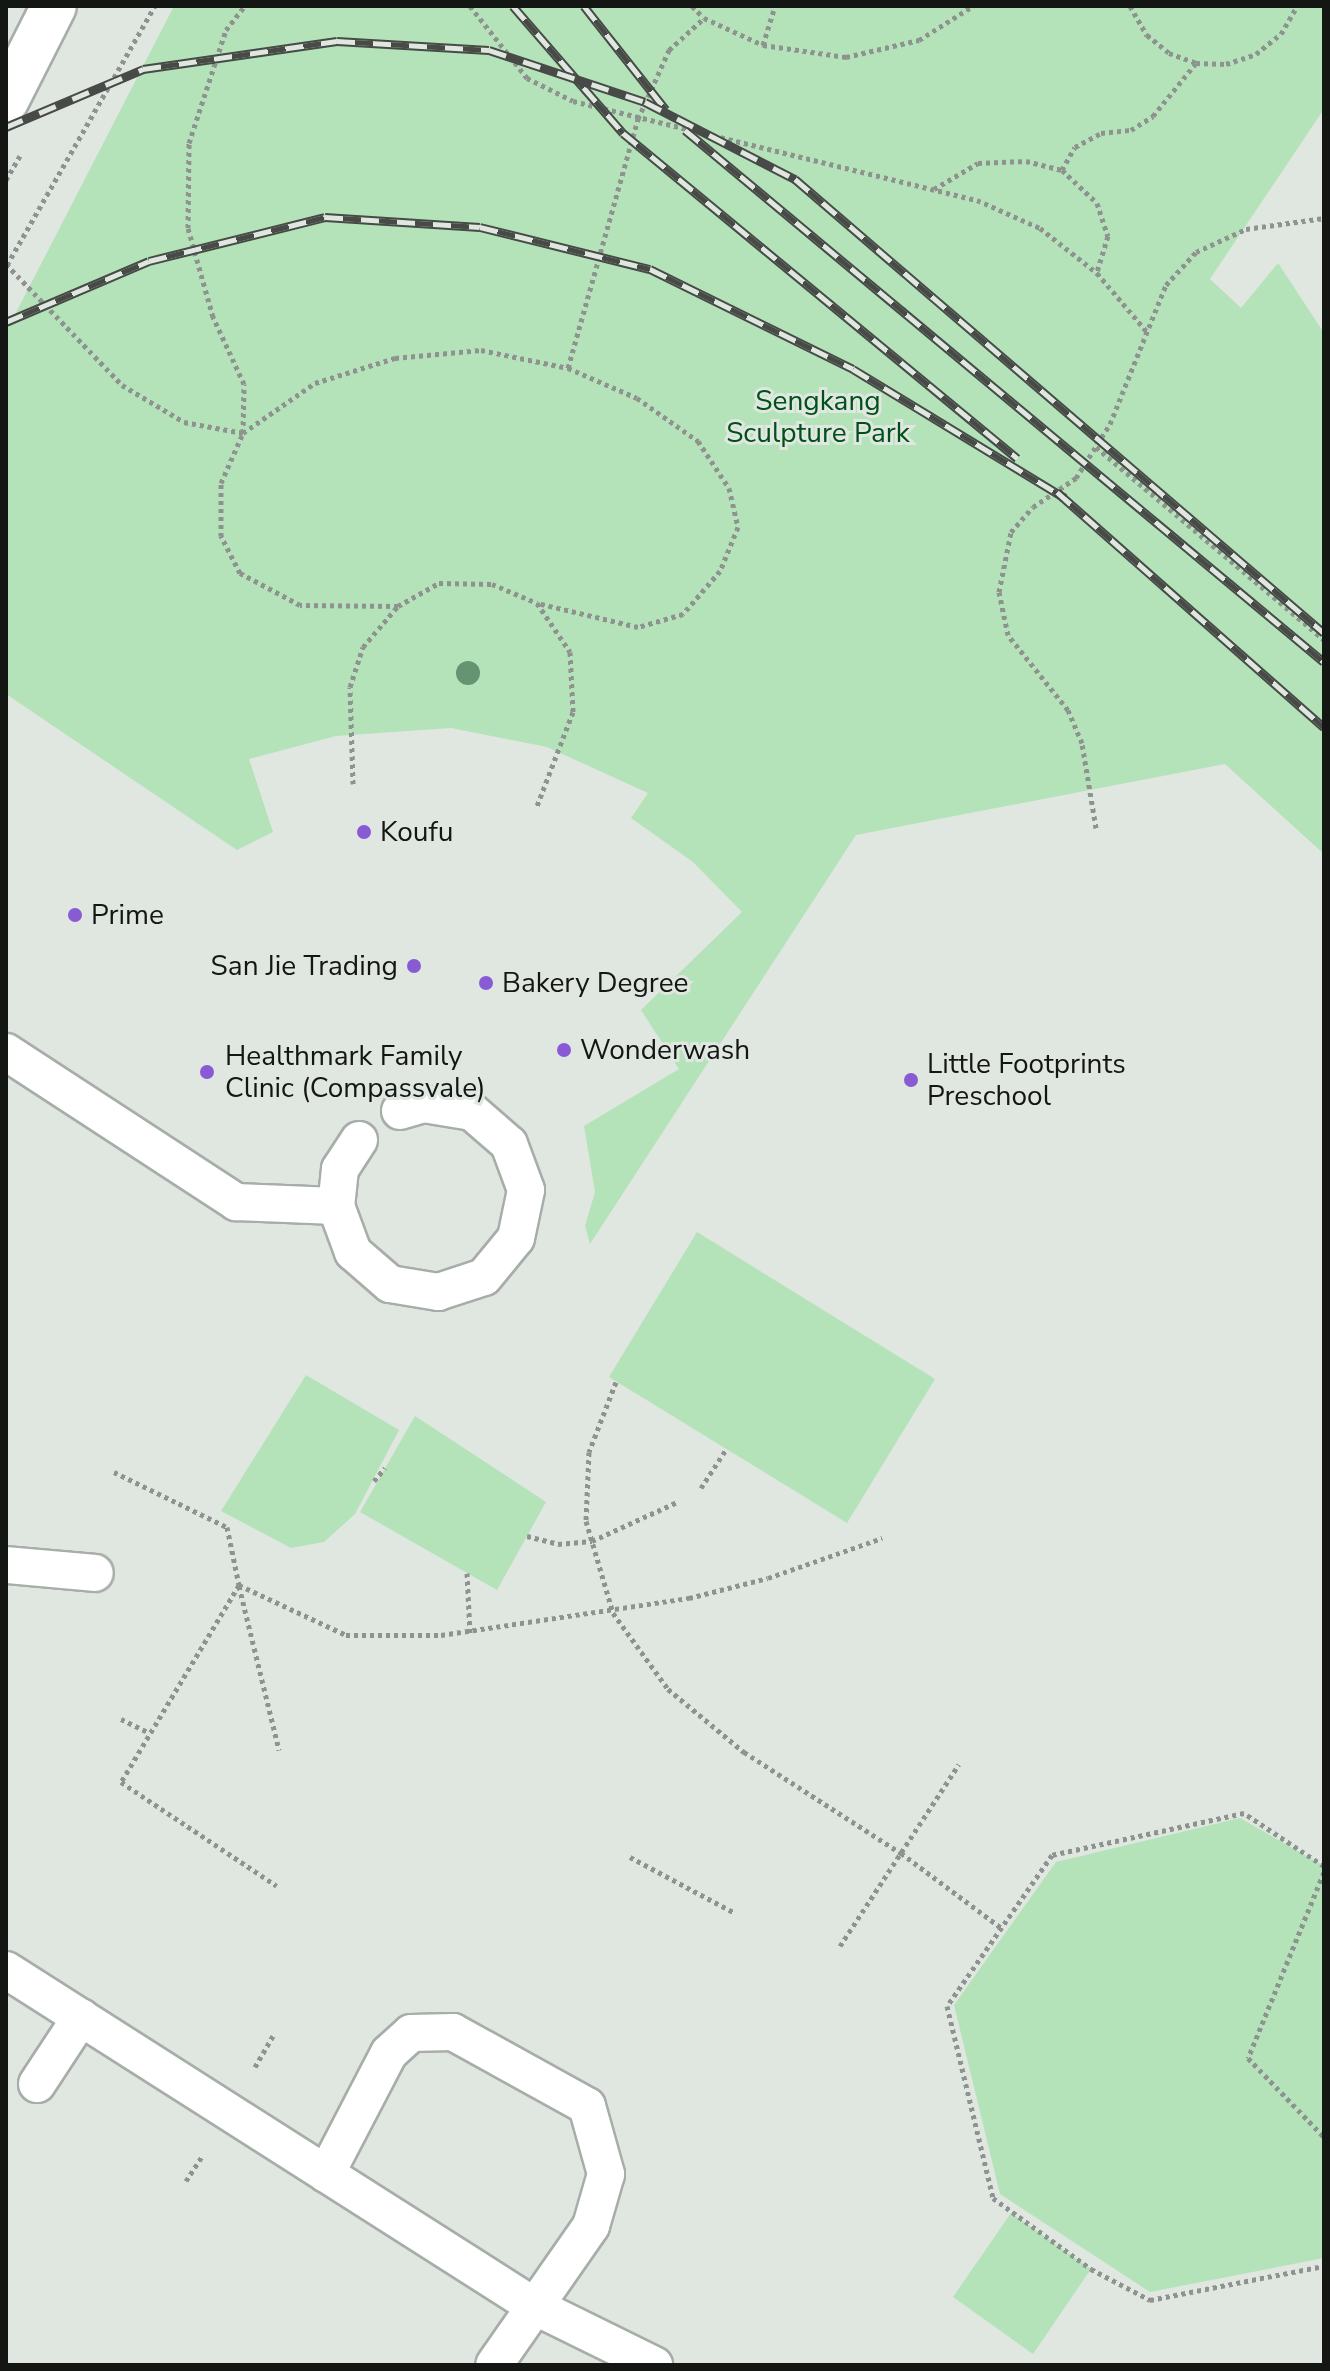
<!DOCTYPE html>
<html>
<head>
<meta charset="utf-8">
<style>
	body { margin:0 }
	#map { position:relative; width:1330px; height:2371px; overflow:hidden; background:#e0e6e0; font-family:"Nunito Sans",sans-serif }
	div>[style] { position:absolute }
	.green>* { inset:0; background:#b5e3b9 }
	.path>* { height:5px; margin-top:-2.5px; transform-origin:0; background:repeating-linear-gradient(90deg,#8f938f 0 4px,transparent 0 8px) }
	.roads { filter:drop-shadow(2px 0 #a7ada8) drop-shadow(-2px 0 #a7ada8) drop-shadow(0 2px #a7ada8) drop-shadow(0 -2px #a7ada8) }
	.service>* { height:36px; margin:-18px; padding:0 18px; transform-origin:18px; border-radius:18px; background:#fff }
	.tertiary>* { height:44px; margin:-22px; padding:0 22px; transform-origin:22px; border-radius:22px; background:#fff }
	.rail>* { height:9px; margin-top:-4.5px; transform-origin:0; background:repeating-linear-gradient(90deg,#e0e6e0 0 18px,#474a47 0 36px); box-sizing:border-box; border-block:2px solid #474a47 }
	.trees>* { width:24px; height:24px; margin:-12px; border-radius:50%; background:#659473 }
	.dots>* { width:22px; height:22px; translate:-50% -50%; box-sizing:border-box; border:4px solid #e0e6e0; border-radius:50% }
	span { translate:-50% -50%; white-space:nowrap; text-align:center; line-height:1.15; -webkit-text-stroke:6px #e0e6e0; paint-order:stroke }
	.park-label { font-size:28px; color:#005119 }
	.poi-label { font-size:28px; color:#141614 }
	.left { translate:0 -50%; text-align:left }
	.right { translate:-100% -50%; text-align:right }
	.frame { position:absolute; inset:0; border:8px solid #141614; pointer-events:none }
</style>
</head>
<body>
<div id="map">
	<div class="green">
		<i style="clip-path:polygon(174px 6px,1324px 6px,1324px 109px,1210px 279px,1241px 308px,1278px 263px,1324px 333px,1324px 854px,1225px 764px,856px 835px,590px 1244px,585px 1226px,595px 1192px,584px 1126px,679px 1069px,641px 1010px,742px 912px,693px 862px,631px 818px,648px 793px,547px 747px,451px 728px,336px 736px,249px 759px,273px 832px,237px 850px,6px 694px,6px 332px)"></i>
		<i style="clip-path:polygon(697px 1232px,935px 1379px,847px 1523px,609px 1377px)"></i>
		<i style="clip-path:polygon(306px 1375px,399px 1430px,355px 1514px,324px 1542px,291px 1548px,221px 1511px)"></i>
		<i style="clip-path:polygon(415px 1416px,546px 1502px,497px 1590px,360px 1512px)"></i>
		<i style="clip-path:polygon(1240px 1818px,1324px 1866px,1324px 2258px,1150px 2292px,1000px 2194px,954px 2005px,1056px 1862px)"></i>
		<i style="clip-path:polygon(1011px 2213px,1091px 2269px,1033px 2354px,953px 2297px)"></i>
	</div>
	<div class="path">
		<i style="left:470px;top:6px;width:92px;rotate:51.6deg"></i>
		<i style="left:527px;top:78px;width:51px;rotate:26.6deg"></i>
		<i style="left:573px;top:101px;width:416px;rotate:13.8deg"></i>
		<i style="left:977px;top:200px;width:69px;rotate:24deg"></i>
		<i style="left:1040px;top:228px;width:73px;rotate:38.3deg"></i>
		<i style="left:1097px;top:273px;width:77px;rotate:49.7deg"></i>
		<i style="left:692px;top:6px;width:17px;rotate:45deg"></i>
		<i style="left:704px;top:18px;width:65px;rotate:24.6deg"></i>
		<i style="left:763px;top:45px;width:84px;rotate:8.2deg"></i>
		<i style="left:846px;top:57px;width:75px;rotate:-13.1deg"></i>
		<i style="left:919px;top:40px;width:64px;rotate:-32.2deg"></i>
		<i style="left:1130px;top:6px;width:34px;rotate:60deg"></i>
		<i style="left:1147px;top:35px;width:28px;rotate:39deg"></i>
		<i style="left:1169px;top:53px;width:29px;rotate:20deg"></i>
		<i style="left:1196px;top:63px;width:30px;rotate:2deg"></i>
		<i style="left:1226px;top:64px;width:32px;rotate:-18deg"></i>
		<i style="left:1256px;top:54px;width:32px;rotate:-39deg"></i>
		<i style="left:1281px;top:34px;width:32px;rotate:-60deg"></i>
		<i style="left:763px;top:45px;width:41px;rotate:-72.9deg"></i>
		<i style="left:1062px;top:170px;width:26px;rotate:-61deg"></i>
		<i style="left:1075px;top:147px;width:30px;rotate:-28deg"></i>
		<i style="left:1101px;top:133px;width:30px;rotate:-6deg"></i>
		<i style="left:1131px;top:130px;width:26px;rotate:-32deg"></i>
		<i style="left:1153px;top:116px;width:68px;rotate:-50.9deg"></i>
		<i style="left:6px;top:180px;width:28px;rotate:-60deg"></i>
		<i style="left:934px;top:189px;width:51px;rotate:-30.6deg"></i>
		<i style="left:978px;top:163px;width:48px;rotate:-2.4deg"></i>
		<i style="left:1026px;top:161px;width:37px;rotate:14deg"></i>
		<i style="left:1062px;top:170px;width:48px;rotate:43.3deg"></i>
		<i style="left:1097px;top:203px;width:35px;rotate:72deg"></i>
		<i style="left:1108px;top:236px;width:39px;rotate:107deg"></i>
		<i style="left:6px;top:264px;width:168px;rotate:46.2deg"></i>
		<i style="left:122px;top:385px;width:72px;rotate:30.8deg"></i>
		<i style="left:184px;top:422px;width:60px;rotate:10.6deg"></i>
		<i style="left:243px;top:433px;width:49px;rotate:-88.8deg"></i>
		<i style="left:244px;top:384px;width:74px;rotate:-114.8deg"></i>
		<i style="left:213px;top:317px;width:92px;rotate:-105.7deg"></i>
		<i style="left:188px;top:228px;width:85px;rotate:-89.3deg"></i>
		<i style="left:189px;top:143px;width:119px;rotate:-71.9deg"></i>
		<i style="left:226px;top:30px;width:31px;rotate:-52deg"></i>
		<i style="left:7px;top:265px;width:298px;rotate:-60.3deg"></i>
		<i style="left:568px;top:368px;width:259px;rotate:-74.3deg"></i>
		<i style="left:638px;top:119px;width:76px;rotate:-65.8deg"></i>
		<i style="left:669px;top:50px;width:47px;rotate:-42.4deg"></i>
		<i style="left:1096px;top:447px;width:299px;rotate:40.2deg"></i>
		<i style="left:398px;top:606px;width:98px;rotate:-179.4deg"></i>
		<i style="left:300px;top:605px;width:68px;rotate:-151.9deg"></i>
		<i style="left:240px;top:573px;width:42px;rotate:-117.2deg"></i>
		<i style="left:221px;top:536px;width:53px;rotate:-90deg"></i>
		<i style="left:221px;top:483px;width:55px;rotate:-66.3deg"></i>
		<i style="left:243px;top:433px;width:88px;rotate:-34.8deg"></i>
		<i style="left:315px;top:383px;width:84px;rotate:-17.4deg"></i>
		<i style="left:395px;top:358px;width:86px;rotate:-5.3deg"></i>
		<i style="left:481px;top:350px;width:89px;rotate:11.7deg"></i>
		<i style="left:568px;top:368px;width:75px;rotate:23.5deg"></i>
		<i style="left:637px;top:398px;width:75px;rotate:35.2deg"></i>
		<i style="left:698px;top:441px;width:56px;rotate:56.6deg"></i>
		<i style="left:729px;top:488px;width:40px;rotate:77deg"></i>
		<i style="left:738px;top:527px;width:48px;rotate:112.2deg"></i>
		<i style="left:720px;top:571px;width:57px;rotate:130.7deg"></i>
		<i style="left:683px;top:614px;width:47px;rotate:163.9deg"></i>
		<i style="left:638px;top:627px;width:104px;rotate:-166.6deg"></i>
		<i style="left:353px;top:784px;width:97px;rotate:-91.8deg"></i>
		<i style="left:350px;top:687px;width:42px;rotate:-72deg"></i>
		<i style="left:363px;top:647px;width:54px;rotate:-49.5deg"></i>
		<i style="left:398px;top:606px;width:47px;rotate:-29.3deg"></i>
		<i style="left:439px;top:583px;width:53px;rotate:1.1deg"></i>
		<i style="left:492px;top:584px;width:49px;rotate:22.9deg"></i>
		<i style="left:537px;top:603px;width:59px;rotate:56deg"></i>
		<i style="left:570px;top:652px;width:60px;rotate:87.1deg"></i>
		<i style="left:573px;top:712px;width:101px;rotate:111deg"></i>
		<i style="left:1096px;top:828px;width:86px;rotate:-99.4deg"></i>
		<i style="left:1082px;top:743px;width:36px;rotate:-113deg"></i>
		<i style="left:1068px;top:710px;width:96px;rotate:-128.7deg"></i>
		<i style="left:1008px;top:635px;width:44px;rotate:-101.8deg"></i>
		<i style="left:999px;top:592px;width:61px;rotate:-78.7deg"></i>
		<i style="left:1011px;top:532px;width:33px;rotate:-49deg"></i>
		<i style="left:1033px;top:507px;width:52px;rotate:-34deg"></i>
		<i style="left:1076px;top:478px;width:64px;rotate:-57.8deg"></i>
		<i style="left:1110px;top:424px;width:150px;rotate:-68.1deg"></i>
		<i style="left:1166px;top:285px;width:45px;rotate:-47.7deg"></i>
		<i style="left:1196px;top:252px;width:55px;rotate:-24.7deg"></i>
		<i style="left:1246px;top:229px;width:79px;rotate:-8deg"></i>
		<i style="left:616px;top:1382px;width:75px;rotate:111.1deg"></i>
		<i style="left:589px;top:1452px;width:69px;rotate:92.5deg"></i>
		<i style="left:586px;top:1521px;width:96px;rotate:73.6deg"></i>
		<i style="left:613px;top:1613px;width:94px;rotate:54.1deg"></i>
		<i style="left:668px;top:1689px;width:99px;rotate:39.7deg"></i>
		<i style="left:744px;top:1752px;width:187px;rotate:32.8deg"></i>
		<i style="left:901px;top:1853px;width:127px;rotate:36.7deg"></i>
		<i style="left:114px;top:1472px;width:126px;rotate:26deg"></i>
		<i style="left:227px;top:1527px;width:59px;rotate:78.3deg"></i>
		<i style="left:239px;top:1585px;width:230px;rotate:120.9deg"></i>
		<i style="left:121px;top:1782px;width:187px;rotate:33.7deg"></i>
		<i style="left:374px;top:1481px;width:17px;rotate:-50deg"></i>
		<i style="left:701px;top:1488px;width:48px;rotate:-57deg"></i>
		<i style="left:527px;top:1536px;width:32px;rotate:14deg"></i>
		<i style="left:558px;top:1544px;width:34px;rotate:-5deg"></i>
		<i style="left:592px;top:1541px;width:94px;rotate:-24.6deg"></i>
		<i style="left:467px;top:1573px;width:60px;rotate:87.1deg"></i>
		<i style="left:239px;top:1585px;width:118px;rotate:25deg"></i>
		<i style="left:346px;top:1635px;width:95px"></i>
		<i style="left:441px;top:1635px;width:251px;rotate:-8.5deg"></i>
		<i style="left:689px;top:1598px;width:81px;rotate:-14.2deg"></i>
		<i style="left:768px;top:1578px;width:121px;rotate:-19.3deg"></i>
		<i style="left:239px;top:1586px;width:169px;rotate:76.3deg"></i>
		<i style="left:121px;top:1719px;width:32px;rotate:26deg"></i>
		<i style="left:630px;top:1857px;width:119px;rotate:28.1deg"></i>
		<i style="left:1324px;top:1866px;width:96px;rotate:-146.5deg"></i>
		<i style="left:1244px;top:1813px;width:197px;rotate:167.7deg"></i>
		<i style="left:1052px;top:1855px;width:184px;rotate:124.8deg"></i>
		<i style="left:947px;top:2006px;width:197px;rotate:76.5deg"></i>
		<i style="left:993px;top:2198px;width:121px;rotate:35.9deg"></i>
		<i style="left:1091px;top:2269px;width:67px;rotate:27.7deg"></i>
		<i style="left:1150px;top:2300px;width:177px;rotate:-11.1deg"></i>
		<i style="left:1324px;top:1872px;width:201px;rotate:112.2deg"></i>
		<i style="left:1248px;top:2058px;width:110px;rotate:46.1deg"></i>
		<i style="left:840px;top:1946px;width:217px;rotate:-56.8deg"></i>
		<i style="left:255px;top:2067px;width:36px;rotate:-60deg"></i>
		<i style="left:186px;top:2181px;width:31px;rotate:-57deg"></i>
	</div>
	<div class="roads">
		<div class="service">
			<i style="left:6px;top:1052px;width:275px;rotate:33.1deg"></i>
			<i style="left:236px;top:1202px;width:100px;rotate:2.3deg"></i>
			<i style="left:359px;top:1140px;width:35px;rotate:123deg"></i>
			<i style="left:340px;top:1169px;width:37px;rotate:96deg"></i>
			<i style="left:336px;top:1206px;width:49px;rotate:69.7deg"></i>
			<i style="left:353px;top:1252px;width:49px;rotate:40.9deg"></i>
			<i style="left:390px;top:1284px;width:49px;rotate:9.5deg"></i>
			<i style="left:438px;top:1292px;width:48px;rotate:-18.1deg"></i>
			<i style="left:484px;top:1277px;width:50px;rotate:-50.6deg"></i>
			<i style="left:516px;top:1238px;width:49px;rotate:-78.2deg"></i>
			<i style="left:526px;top:1190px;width:49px;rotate:-110.3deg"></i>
			<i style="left:509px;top:1144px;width:49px;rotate:-139.1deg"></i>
			<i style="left:472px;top:1112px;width:49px;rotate:-170.5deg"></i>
			<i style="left:424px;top:1104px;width:25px;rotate:164deg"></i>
			<i style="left:6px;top:1565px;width:89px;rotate:5.1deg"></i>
			<i style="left:6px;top:1970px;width:626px;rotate:32.47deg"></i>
			<i style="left:534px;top:2306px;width:134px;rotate:26.2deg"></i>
			<i style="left:37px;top:2084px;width:80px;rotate:-56.7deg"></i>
			<i style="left:326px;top:2174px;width:136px;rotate:-62.5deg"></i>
			<i style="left:389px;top:2053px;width:30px;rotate:-42deg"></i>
			<i style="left:411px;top:2033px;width:42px;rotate:-1.4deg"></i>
			<i style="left:453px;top:2032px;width:153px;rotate:28.9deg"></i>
			<i style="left:587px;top:2106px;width:71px;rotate:74.4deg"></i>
			<i style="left:606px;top:2174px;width:54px;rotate:106.1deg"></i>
			<i style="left:591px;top:2226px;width:169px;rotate:124.9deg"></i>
		</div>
		<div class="tertiary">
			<i style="left:6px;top:101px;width:106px;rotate:-63.2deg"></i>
		</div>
	</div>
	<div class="rail">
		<i style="left:513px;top:6px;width:168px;rotate:49.1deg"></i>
		<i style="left:623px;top:133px;width:511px;rotate:39.52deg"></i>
		<i style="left:584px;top:6px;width:132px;rotate:51.7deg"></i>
		<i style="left:6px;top:127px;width:149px;rotate:-22.9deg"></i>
		<i style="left:143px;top:69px;width:196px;rotate:-8.2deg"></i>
		<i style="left:337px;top:41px;width:152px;rotate:3.4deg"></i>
		<i style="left:489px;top:50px;width:164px;rotate:18.4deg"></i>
		<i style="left:645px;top:102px;width:169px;rotate:27.2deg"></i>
		<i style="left:795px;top:179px;width:697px;rotate:40.64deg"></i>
		<i style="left:685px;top:130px;width:831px;rotate:39.78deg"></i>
		<i style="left:6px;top:322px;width:155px;rotate:-23.1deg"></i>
		<i style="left:149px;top:261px;width:181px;rotate:-14deg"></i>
		<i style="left:325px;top:217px;width:155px;rotate:3.7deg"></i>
		<i style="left:480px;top:227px;width:175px;rotate:13.9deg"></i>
		<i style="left:650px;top:269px;width:226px;rotate:26.2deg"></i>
		<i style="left:853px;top:369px;width:248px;rotate:31.3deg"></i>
		<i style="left:1057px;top:492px;width:356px;rotate:41.4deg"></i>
	</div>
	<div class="trees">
		<i style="left:468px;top:673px"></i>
	</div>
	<div class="dots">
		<i style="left:364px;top:832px;background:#885bd4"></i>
		<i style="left:75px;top:915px;background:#885bd4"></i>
		<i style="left:414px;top:966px;background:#885bd4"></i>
		<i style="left:486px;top:983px;background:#885bd4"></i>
		<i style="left:564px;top:1050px;background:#885bd4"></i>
		<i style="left:207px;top:1072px;background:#885bd4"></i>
		<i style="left:911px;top:1080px;background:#885bd4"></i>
	</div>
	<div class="park-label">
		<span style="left:818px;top:417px">Sengkang<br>Sculpture Park</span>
	</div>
	<div class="poi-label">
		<span class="left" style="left:380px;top:832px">Koufu</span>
		<span class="left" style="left:91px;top:915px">Prime</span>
		<span class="right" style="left:398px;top:966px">San Jie Trading</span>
		<span class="left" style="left:502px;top:983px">Bakery Degree</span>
		<span class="left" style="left:580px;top:1050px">Wonderwash</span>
		<span class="left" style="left:225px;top:1072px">Healthmark Family<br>Clinic (Compassvale)</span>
		<span class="left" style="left:927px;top:1080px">Little Footprints<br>Preschool</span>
	</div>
	<div class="frame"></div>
</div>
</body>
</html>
